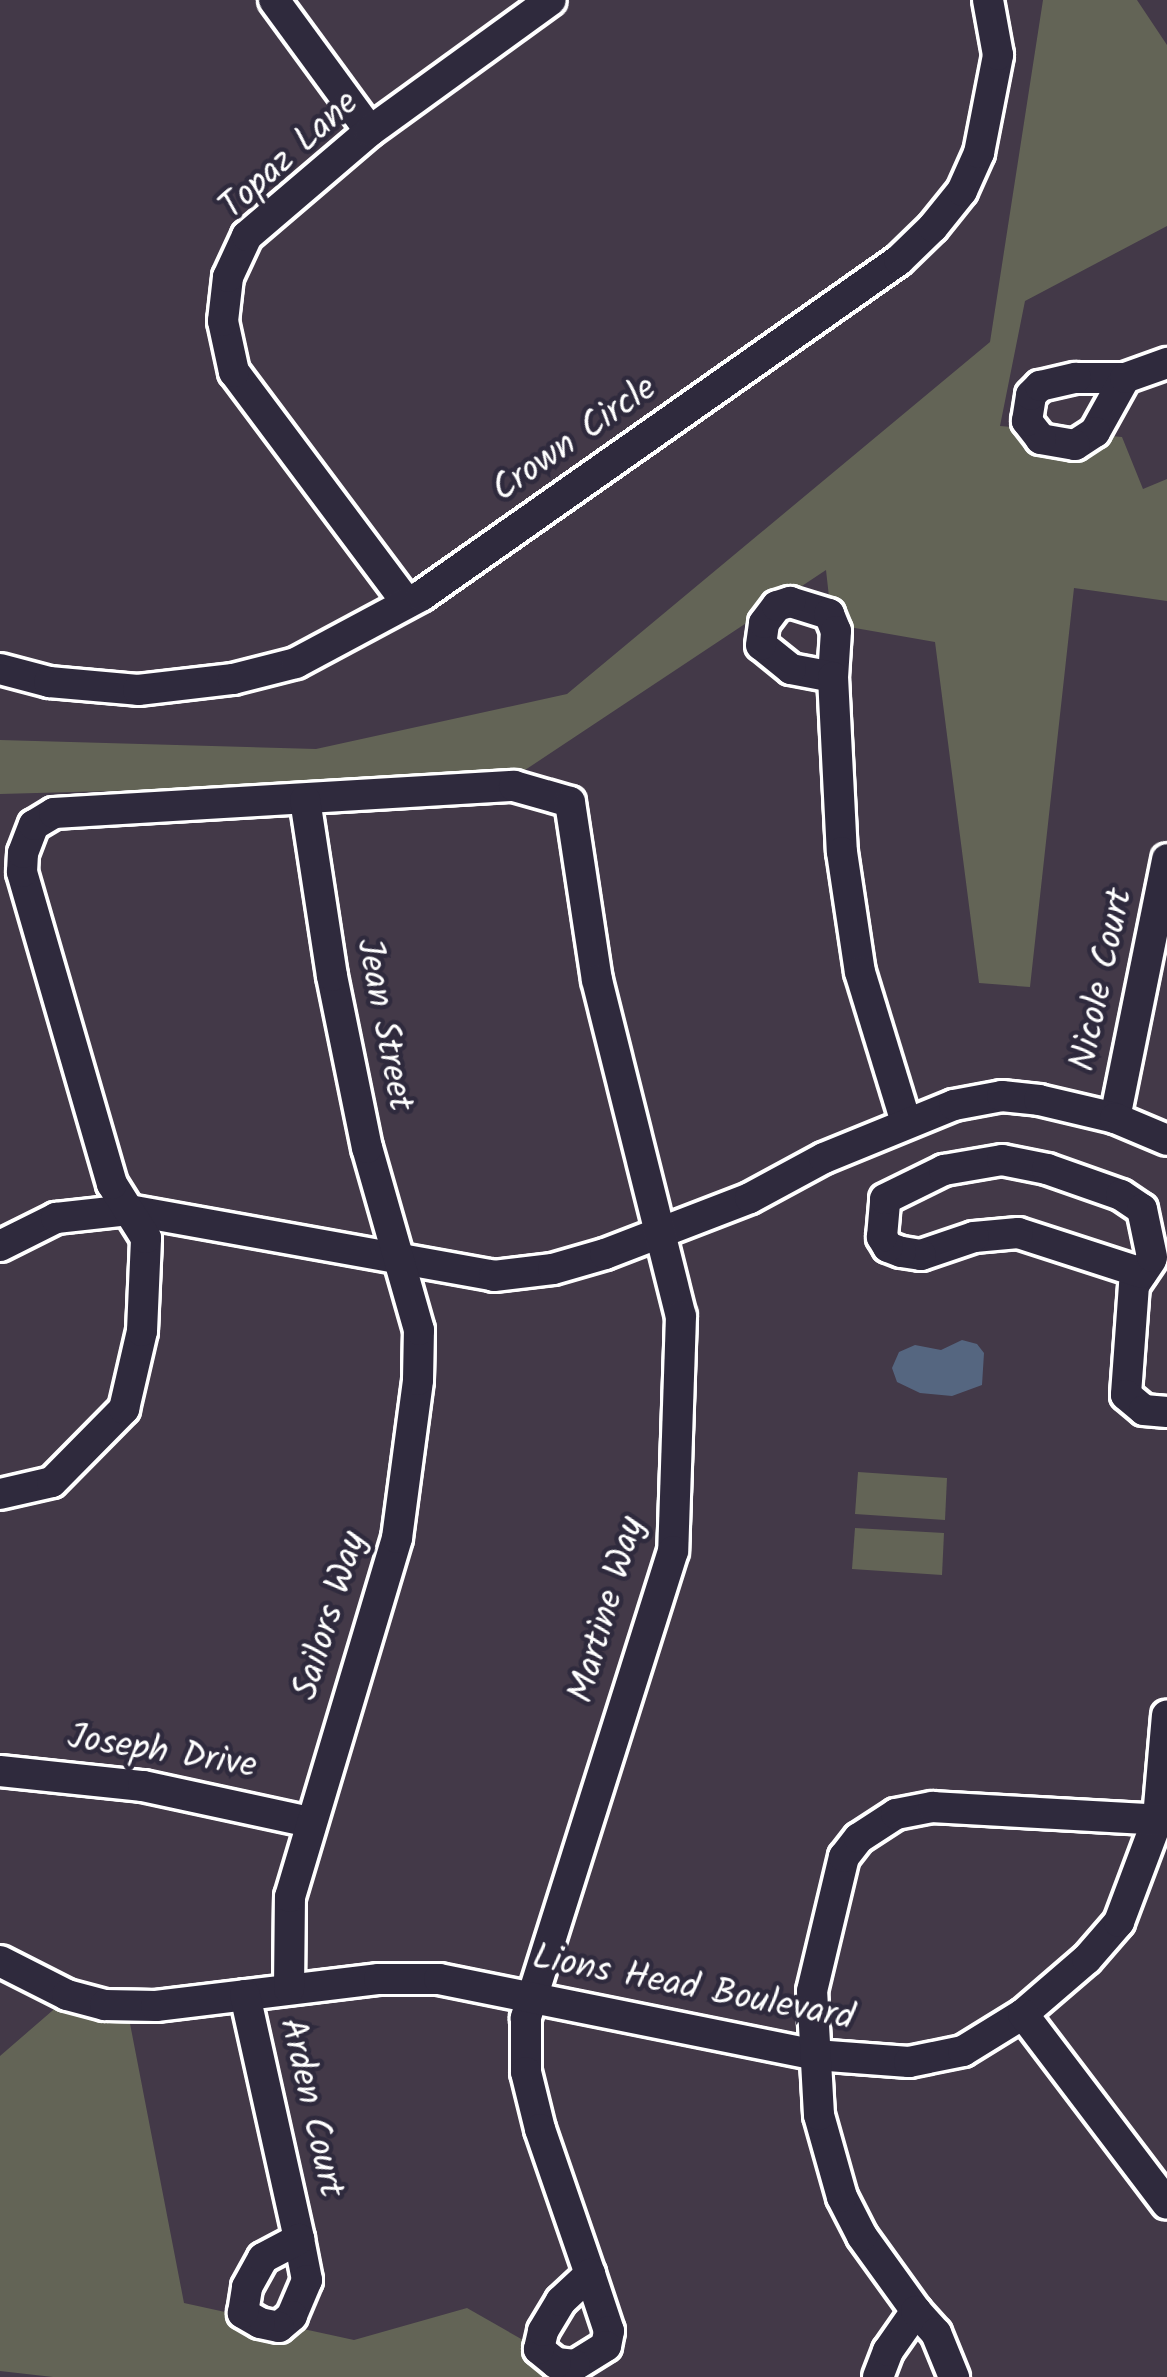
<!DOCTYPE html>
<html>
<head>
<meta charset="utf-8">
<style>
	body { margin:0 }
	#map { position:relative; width:1167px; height:2377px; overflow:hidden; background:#433948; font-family:Kalam,sans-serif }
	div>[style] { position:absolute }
	.green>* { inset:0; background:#636456 }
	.water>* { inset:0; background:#556680 }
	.roads { filter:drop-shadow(3px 0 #fff) drop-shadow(-3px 0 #fff) drop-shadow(0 3px #fff) drop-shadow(0 -3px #fff) }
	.minor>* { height:30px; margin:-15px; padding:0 15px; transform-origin:15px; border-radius:15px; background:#2f2a3d }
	span { translate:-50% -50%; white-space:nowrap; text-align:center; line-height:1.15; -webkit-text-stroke:9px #2f2a3d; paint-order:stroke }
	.street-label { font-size:36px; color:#fff }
</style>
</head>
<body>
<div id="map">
	<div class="green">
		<i style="clip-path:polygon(1043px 0,1137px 0,1167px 45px,1167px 226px,1025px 301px,1000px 426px,1122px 437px,1143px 489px,1167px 479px,1167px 601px,1074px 588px,1030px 987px,979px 983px,935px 642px,832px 624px,826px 570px,510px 780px,0 794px,0 740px,316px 749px,567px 694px,990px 342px)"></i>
		<i style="clip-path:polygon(858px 1472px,947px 1478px,945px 1520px,855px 1514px)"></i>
		<i style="clip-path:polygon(855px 1528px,944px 1533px,942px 1575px,852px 1569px)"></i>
		<i style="clip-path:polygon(67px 1998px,127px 2008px,184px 2303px,354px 2340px,467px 2308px,588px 2377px,53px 2377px,0 2371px,0 2056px)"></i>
	</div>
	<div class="water">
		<i style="clip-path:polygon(962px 1340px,977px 1344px,984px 1353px,982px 1385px,952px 1396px,920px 1393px,897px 1382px,892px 1368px,899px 1352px,915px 1345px,941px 1350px)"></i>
	</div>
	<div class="roads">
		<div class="minor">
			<i style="left:274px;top:0;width:162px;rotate:53.8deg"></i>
			<i style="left:1076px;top:378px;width:49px"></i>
			<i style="left:1125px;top:378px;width:62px;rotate:119.1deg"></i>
			<i style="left:1095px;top:432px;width:24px;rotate:147deg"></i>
			<i style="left:1075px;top:445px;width:35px;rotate:-170deg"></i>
			<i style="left:1041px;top:439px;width:23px;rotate:-128deg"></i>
			<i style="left:1027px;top:421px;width:26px;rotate:-81deg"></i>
			<i style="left:1031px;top:395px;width:13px;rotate:-45deg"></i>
			<i style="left:1040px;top:386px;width:37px;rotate:-13deg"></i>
			<i style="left:1125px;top:378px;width:45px;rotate:-19.7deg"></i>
			<i style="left:790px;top:602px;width:41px;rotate:17.1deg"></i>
			<i style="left:829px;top:614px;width:18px;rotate:68deg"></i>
			<i style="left:836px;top:631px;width:46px;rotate:93.7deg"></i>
			<i style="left:833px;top:677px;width:43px;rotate:-169.2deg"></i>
			<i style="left:791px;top:669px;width:38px;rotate:-141deg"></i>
			<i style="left:761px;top:645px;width:22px;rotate:-82deg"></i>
			<i style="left:764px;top:623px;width:21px;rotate:-53deg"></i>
			<i style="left:777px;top:606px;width:14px;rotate:-17deg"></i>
			<i style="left:407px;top:603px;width:289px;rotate:-126.8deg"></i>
			<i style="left:234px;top:372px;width:52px;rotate:-102.2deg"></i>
			<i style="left:223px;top:321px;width:44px;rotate:-83.5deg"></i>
			<i style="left:228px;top:277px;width:45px;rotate:-65.1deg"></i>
			<i style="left:247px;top:236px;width:162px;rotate:-40.5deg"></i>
			<i style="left:370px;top:131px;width:223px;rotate:-35.9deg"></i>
			<i style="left:0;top:669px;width:51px;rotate:14.9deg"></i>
			<i style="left:49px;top:682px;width:89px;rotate:5.1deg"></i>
			<i style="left:138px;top:690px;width:96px;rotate:-6.6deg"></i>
			<i style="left:233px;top:679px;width:65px;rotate:-14.3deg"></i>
			<i style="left:296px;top:663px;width:142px;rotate:-28.2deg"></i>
			<i style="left:421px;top:596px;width:584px;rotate:-35.1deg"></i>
			<i style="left:899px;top:260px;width:47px;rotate:-44.1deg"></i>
			<i style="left:933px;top:227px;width:46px;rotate:-51.1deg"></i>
			<i style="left:962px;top:191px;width:42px;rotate:-65.9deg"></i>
			<i style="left:979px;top:153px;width:100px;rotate:-79deg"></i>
			<i style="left:998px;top:55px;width:56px;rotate:-100.3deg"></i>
			<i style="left:833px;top:677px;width:175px;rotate:87.1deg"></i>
			<i style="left:842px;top:852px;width:121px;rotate:81.5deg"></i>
			<i style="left:860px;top:972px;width:157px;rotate:73deg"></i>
			<i style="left:1115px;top:1118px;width:264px;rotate:-78.6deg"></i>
			<i style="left:0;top:1246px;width:63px;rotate:-26.6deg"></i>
			<i style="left:56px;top:1218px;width:73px;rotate:-6.3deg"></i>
			<i style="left:129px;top:1210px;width:371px;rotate:10.2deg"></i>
			<i style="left:494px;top:1276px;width:59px;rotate:-6.8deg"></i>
			<i style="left:553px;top:1269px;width:54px;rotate:-16.1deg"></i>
			<i style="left:605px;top:1254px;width:155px;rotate:-21.1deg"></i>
			<i style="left:750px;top:1198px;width:84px;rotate:-28.4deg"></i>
			<i style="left:824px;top:1158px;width:140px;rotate:-22.2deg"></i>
			<i style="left:954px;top:1105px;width:49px;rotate:-10.6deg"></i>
			<i style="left:1002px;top:1096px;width:37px;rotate:6deg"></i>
			<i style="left:1039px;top:1100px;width:78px;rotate:13.3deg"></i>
			<i style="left:1115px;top:1118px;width:56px;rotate:22.9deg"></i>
			<i style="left:1151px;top:1260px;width:30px;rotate:124deg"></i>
			<i style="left:1134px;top:1285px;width:110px;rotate:94.2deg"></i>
			<i style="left:1126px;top:1395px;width:23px;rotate:40deg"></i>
			<i style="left:1144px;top:1410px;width:23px;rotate:5deg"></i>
			<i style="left:1142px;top:1273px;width:130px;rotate:-162.1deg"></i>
			<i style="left:1018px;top:1233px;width:44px;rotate:174.8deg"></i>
			<i style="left:974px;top:1237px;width:56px;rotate:161.2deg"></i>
			<i style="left:921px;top:1255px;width:20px;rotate:-171deg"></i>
			<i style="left:901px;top:1252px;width:14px;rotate:-159deg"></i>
			<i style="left:888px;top:1247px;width:12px;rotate:-121deg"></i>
			<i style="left:882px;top:1237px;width:38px;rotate:-85deg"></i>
			<i style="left:885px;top:1199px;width:66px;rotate:-26.2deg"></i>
			<i style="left:944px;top:1170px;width:59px;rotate:-9.8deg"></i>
			<i style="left:1002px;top:1160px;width:46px;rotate:11.3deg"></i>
			<i style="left:1047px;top:1169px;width:78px;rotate:19.4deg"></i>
			<i style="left:1121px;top:1195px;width:25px;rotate:34deg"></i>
			<i style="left:1142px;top:1209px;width:49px;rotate:78.2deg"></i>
			<i style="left:0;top:1494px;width:53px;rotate:-13deg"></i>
			<i style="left:52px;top:1482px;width:103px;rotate:-45.4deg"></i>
			<i style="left:124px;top:1409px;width:80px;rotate:-77deg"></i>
			<i style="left:142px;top:1331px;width:93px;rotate:-87.5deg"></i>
			<i style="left:146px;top:1238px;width:64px;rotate:-122.2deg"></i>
			<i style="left:112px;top:1184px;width:325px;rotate:-106.1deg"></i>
			<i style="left:22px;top:872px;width:19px;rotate:-87deg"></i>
			<i style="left:23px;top:853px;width:30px;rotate:-69deg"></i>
			<i style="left:34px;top:825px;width:23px;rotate:-31deg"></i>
			<i style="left:54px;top:813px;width:461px;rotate:-3.4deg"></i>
			<i style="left:514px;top:786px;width:58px;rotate:15.9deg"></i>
			<i style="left:570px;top:802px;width:180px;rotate:81.4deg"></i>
			<i style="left:597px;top:980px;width:346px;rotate:76deg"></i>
			<i style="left:681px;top:1316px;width:235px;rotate:91.9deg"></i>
			<i style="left:673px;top:1551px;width:490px;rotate:107.5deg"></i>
			<i style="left:526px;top:2018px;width:54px;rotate:90deg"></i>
			<i style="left:526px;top:2072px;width:59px;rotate:76.2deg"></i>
			<i style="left:540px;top:2129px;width:153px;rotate:71deg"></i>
			<i style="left:0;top:1771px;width:144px;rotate:6deg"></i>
			<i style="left:143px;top:1786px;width:171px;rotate:12.2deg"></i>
			<i style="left:0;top:1961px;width:75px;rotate:26.9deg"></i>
			<i style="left:67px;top:1995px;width:39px;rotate:15deg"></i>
			<i style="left:105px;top:2005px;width:51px;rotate:1.1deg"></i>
			<i style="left:156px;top:2006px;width:225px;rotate:-6.9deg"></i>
			<i style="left:379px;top:1979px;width:60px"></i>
			<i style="left:439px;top:1979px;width:384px;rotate:11.4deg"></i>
			<i style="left:815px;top:2055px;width:94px;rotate:4.3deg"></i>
			<i style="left:909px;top:2062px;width:55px;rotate:-11.5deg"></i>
			<i style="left:963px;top:2051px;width:70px;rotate:-31.7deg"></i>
			<i style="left:1023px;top:2014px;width:84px;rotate:-40.7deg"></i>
			<i style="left:1087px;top:1959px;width:49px;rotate:-49.1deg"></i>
			<i style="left:1119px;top:1922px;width:111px;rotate:-69.4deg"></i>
			<i style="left:1158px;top:1818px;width:103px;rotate:-85deg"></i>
			<i style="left:289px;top:1989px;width:92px;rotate:-89.4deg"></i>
			<i style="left:290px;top:1897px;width:375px;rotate:-73.4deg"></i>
			<i style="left:397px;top:1538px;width:159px;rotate:-82.4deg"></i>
			<i style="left:418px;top:1380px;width:50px;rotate:-88.9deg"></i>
			<i style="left:419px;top:1330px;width:189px;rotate:-105.9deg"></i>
			<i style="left:367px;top:1148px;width:176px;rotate:-101.5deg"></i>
			<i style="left:332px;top:976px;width:178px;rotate:-98.7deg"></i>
			<i style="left:245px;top:1995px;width:250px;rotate:77.5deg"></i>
			<i style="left:1023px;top:2014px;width:238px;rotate:52.8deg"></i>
			<i style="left:299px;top:2239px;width:42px;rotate:79deg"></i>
			<i style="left:307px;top:2280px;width:39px;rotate:113deg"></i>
			<i style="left:292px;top:2316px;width:17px;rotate:140deg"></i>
			<i style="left:279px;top:2327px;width:19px;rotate:-168deg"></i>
			<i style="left:260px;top:2323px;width:20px;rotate:-150deg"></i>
			<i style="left:243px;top:2313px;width:26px;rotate:-81deg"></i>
			<i style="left:247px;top:2287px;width:33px;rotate:-61deg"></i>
			<i style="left:263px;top:2258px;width:41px;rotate:-27.8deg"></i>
			<i style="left:590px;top:2274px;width:60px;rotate:71.6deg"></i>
			<i style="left:609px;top:2331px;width:15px;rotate:101deg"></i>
			<i style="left:606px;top:2346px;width:36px;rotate:148deg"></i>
			<i style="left:575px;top:2365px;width:19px;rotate:-174deg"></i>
			<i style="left:556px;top:2363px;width:22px;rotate:-141deg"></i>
			<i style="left:539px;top:2349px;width:18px;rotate:-77deg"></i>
			<i style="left:543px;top:2331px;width:35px;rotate:-59deg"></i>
			<i style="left:561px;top:2301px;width:40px;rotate:-43deg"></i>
			<i style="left:916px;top:2311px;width:92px;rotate:-125.8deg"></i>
			<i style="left:862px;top:2236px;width:44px;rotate:-117.1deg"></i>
			<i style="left:842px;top:2197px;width:85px;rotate:-105.7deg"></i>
			<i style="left:819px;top:2115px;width:124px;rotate:-93.2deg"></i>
			<i style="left:812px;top:1991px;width:138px;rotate:-76.6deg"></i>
			<i style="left:844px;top:1857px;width:24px;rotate:-52deg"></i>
			<i style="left:859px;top:1838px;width:44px;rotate:-33deg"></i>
			<i style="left:896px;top:1814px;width:38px;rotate:-11deg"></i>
			<i style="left:933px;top:1807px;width:234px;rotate:3.2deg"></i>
			<i style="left:878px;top:2377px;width:28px;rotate:-69deg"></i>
			<i style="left:888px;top:2351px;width:49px;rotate:-55deg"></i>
			<i style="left:916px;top:2311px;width:30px;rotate:48deg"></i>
			<i style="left:936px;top:2333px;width:48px;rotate:67.8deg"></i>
		</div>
	</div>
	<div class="street-label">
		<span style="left:290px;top:156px;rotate:-42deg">Topaz Lane</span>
		<span style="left:575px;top:440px;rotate:-35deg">Crown Circle</span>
		<span style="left:1103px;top:980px;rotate:-78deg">Nicole Court</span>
		<span style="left:383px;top:1025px;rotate:79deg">Jean Street</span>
		<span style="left:608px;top:1610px;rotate:-74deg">Martine Way</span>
		<span style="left:331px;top:1616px;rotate:-73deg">Sailors Way</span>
		<span style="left:162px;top:1753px;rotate:9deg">Joseph Drive</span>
		<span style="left:693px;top:1989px;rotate:11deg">Lions Head Boulevard</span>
		<span style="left:310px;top:2108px;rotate:77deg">Arden Court</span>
	</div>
</div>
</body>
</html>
